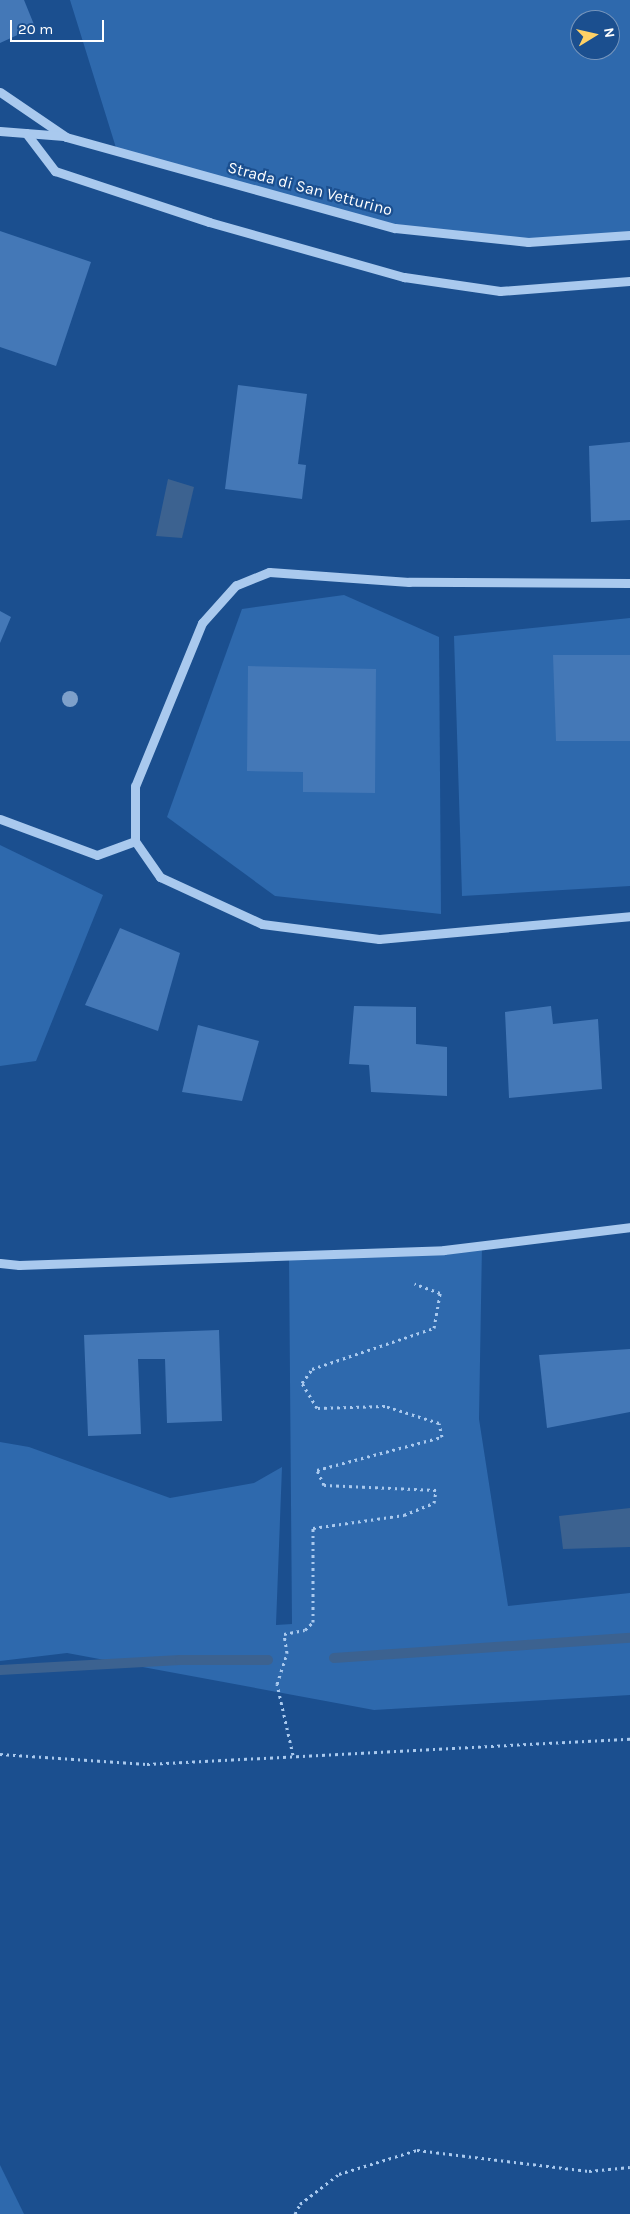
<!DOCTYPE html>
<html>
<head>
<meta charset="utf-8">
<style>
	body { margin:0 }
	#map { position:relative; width:630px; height:2214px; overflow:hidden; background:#1b4f8f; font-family:Karla,sans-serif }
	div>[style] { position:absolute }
	.green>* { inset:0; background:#2e69ad }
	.water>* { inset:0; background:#3c6290 }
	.stream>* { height:10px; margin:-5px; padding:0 5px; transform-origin:5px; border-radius:5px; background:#3c6290 }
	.building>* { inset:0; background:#4478b7 }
	.path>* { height:3px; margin-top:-1.5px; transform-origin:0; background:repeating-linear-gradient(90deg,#a9c9ee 0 2.5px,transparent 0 6.5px) }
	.minor>* { height:9px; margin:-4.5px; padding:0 4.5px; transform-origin:4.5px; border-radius:4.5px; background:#a9c9ee }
	.trees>* { width:16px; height:16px; margin:-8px; border-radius:50%; background:#7ea0ca }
	span { translate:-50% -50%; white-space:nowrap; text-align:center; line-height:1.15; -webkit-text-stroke:4.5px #1b4f8f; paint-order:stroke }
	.street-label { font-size:16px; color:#fff }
	.north { position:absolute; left:570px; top:10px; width:50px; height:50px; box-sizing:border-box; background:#1b4f8f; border:1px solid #7695bc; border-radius:50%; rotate:81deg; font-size:14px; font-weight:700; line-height:20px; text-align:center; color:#fff }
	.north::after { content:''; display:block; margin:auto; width:18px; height:22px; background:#ffd166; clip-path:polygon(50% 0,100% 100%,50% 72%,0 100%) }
	.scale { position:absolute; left:10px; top:20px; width:94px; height:22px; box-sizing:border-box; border:2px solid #fff; border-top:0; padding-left:6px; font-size:15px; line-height:18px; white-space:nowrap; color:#fff; -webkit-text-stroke:4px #1b4f8f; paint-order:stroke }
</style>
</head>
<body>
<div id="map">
	<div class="green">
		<i style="clip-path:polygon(evenodd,70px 0,630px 0,630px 235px,528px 242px,395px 228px,117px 151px,70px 0,580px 20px,610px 20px,610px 50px,580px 50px,580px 20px)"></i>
		<i style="clip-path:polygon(344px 595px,439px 637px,441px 914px,275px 896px,167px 817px,242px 609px)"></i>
		<i style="clip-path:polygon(630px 618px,630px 886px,462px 896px,454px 636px)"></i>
		<i style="clip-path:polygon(0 845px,103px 895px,36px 1061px,0 1066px)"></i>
		<i style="clip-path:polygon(482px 1245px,479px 1419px,508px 1606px,630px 1593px,630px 1695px,374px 1710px,67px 1653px,0 1661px,0 1442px,29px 1447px,170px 1498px,254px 1483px,282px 1467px,276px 1625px,292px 1624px,289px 1256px)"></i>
		<i style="clip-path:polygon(0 2165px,24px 2214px,0 2214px)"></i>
	</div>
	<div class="water">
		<i style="clip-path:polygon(168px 479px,194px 487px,182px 538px,156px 536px)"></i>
		<i style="clip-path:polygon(630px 1508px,630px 1547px,563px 1549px,559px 1516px)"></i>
	</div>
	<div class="stream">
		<i style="left:334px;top:1658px;width:297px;rotate:-3.9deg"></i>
		<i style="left:0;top:1670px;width:180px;rotate:-3.2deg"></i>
		<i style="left:180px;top:1660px;width:88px"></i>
	</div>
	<div class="building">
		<i style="clip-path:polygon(0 0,24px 0,35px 27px,0 43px)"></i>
		<i style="clip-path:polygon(0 231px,91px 262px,56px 366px,0 347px)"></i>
		<i style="clip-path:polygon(238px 385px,307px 394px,298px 464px,306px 465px,302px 499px,225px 489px)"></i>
		<i style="clip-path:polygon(630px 442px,630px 520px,591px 522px,589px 446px)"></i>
		<i style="clip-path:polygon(0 611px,11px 617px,0 643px)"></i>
		<i style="clip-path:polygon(553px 655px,630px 655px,630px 741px,556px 741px)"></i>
		<i style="clip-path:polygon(248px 666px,376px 669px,375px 793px,303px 792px,303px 772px,247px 771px)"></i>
		<i style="clip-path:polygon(120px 928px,180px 953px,158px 1031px,85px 1005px)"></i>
		<i style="clip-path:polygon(354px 1006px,416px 1007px,416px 1044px,447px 1047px,447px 1096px,371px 1092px,369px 1065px,349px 1064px)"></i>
		<i style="clip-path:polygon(551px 1006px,553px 1024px,598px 1019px,602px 1089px,509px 1098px,505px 1012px)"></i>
		<i style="clip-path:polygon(198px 1025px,259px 1041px,242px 1101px,182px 1092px)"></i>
		<i style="clip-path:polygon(219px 1330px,222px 1421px,167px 1423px,165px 1359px,138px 1359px,141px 1434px,88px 1436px,84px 1335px)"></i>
		<i style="clip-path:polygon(630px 1349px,630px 1412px,547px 1428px,539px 1355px)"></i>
	</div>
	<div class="path">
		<i style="left:0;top:1754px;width:147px;rotate:3.9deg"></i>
		<i style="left:147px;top:1764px;width:484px;rotate:-3deg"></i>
		<i style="left:293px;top:1755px;width:73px;rotate:-102.7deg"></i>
		<i style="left:277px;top:1684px;width:33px;rotate:-72deg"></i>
		<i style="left:287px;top:1653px;width:19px;rotate:-99deg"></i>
		<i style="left:284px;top:1634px;width:21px;rotate:-11deg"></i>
		<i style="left:305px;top:1630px;width:11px;rotate:-45deg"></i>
		<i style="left:313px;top:1622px;width:94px;rotate:-90deg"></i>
		<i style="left:313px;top:1528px;width:92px;rotate:-8.1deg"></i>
		<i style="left:404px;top:1515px;width:32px;rotate:-22deg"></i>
		<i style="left:434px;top:1503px;width:13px;rotate:-81deg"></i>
		<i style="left:436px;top:1490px;width:112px;rotate:-177.4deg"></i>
		<i style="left:324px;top:1485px;width:17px;rotate:-115deg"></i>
		<i style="left:317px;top:1470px;width:129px;rotate:-14.8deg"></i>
		<i style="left:442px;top:1437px;width:14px;rotate:-102deg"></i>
		<i style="left:439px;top:1423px;width:57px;rotate:-162.5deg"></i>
		<i style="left:385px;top:1406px;width:68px;rotate:178.3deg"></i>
		<i style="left:317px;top:1408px;width:29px;rotate:-121deg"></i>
		<i style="left:302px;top:1383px;width:17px;rotate:-54deg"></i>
		<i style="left:312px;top:1369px;width:129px;rotate:-18.6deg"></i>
		<i style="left:434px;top:1328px;width:36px;rotate:-80deg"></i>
		<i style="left:440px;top:1293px;width:27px;rotate:-160deg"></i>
		<i style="left:295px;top:2214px;width:11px;rotate:-63deg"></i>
		<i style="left:300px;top:2204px;width:49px;rotate:-37.6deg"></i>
		<i style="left:339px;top:2174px;width:82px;rotate:-17.1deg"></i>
		<i style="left:417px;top:2150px;width:173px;rotate:7deg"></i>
		<i style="left:589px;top:2171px;width:41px;rotate:-5.6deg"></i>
	</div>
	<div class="minor">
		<i style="left:0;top:92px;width:80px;rotate:34.3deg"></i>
		<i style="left:66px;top:137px;width:341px;rotate:15.5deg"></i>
		<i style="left:395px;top:228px;width:134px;rotate:6deg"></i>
		<i style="left:528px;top:242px;width:102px;rotate:-3.9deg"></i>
		<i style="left:0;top:131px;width:64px;rotate:4.5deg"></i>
		<i style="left:26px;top:133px;width:48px;rotate:52.7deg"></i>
		<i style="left:55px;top:171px;width:162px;rotate:18.3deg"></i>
		<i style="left:209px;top:222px;width:203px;rotate:15.8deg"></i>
		<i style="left:404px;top:277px;width:97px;rotate:8.3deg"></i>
		<i style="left:500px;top:291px;width:130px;rotate:-4.4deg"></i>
		<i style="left:630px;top:583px;width:221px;rotate:-179.7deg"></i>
		<i style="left:409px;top:582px;width:140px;rotate:-175.9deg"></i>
		<i style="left:269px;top:572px;width:35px;rotate:158deg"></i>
		<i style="left:236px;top:585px;width:51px;rotate:131.8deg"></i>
		<i style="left:202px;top:623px;width:176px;rotate:112.3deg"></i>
		<i style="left:135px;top:786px;width:55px;rotate:90deg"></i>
		<i style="left:135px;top:841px;width:44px;rotate:55.2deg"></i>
		<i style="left:160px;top:877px;width:112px;rotate:24.7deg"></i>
		<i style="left:262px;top:924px;width:118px;rotate:7.3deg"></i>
		<i style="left:379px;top:939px;width:252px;rotate:-5.2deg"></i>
		<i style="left:0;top:819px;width:103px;rotate:20.4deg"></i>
		<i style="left:97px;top:855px;width:40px;rotate:-20.2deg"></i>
		<i style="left:0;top:1263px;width:19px;rotate:6deg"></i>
		<i style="left:19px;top:1265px;width:425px;rotate:-2deg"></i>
		<i style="left:444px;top:1250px;width:187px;rotate:-7deg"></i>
	</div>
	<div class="trees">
		<i style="left:70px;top:699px"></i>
	</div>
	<div class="street-label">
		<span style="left:310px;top:189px;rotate:15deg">Strada di San Vetturino</span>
	</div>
	<div class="north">N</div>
	<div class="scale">20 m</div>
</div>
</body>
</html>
